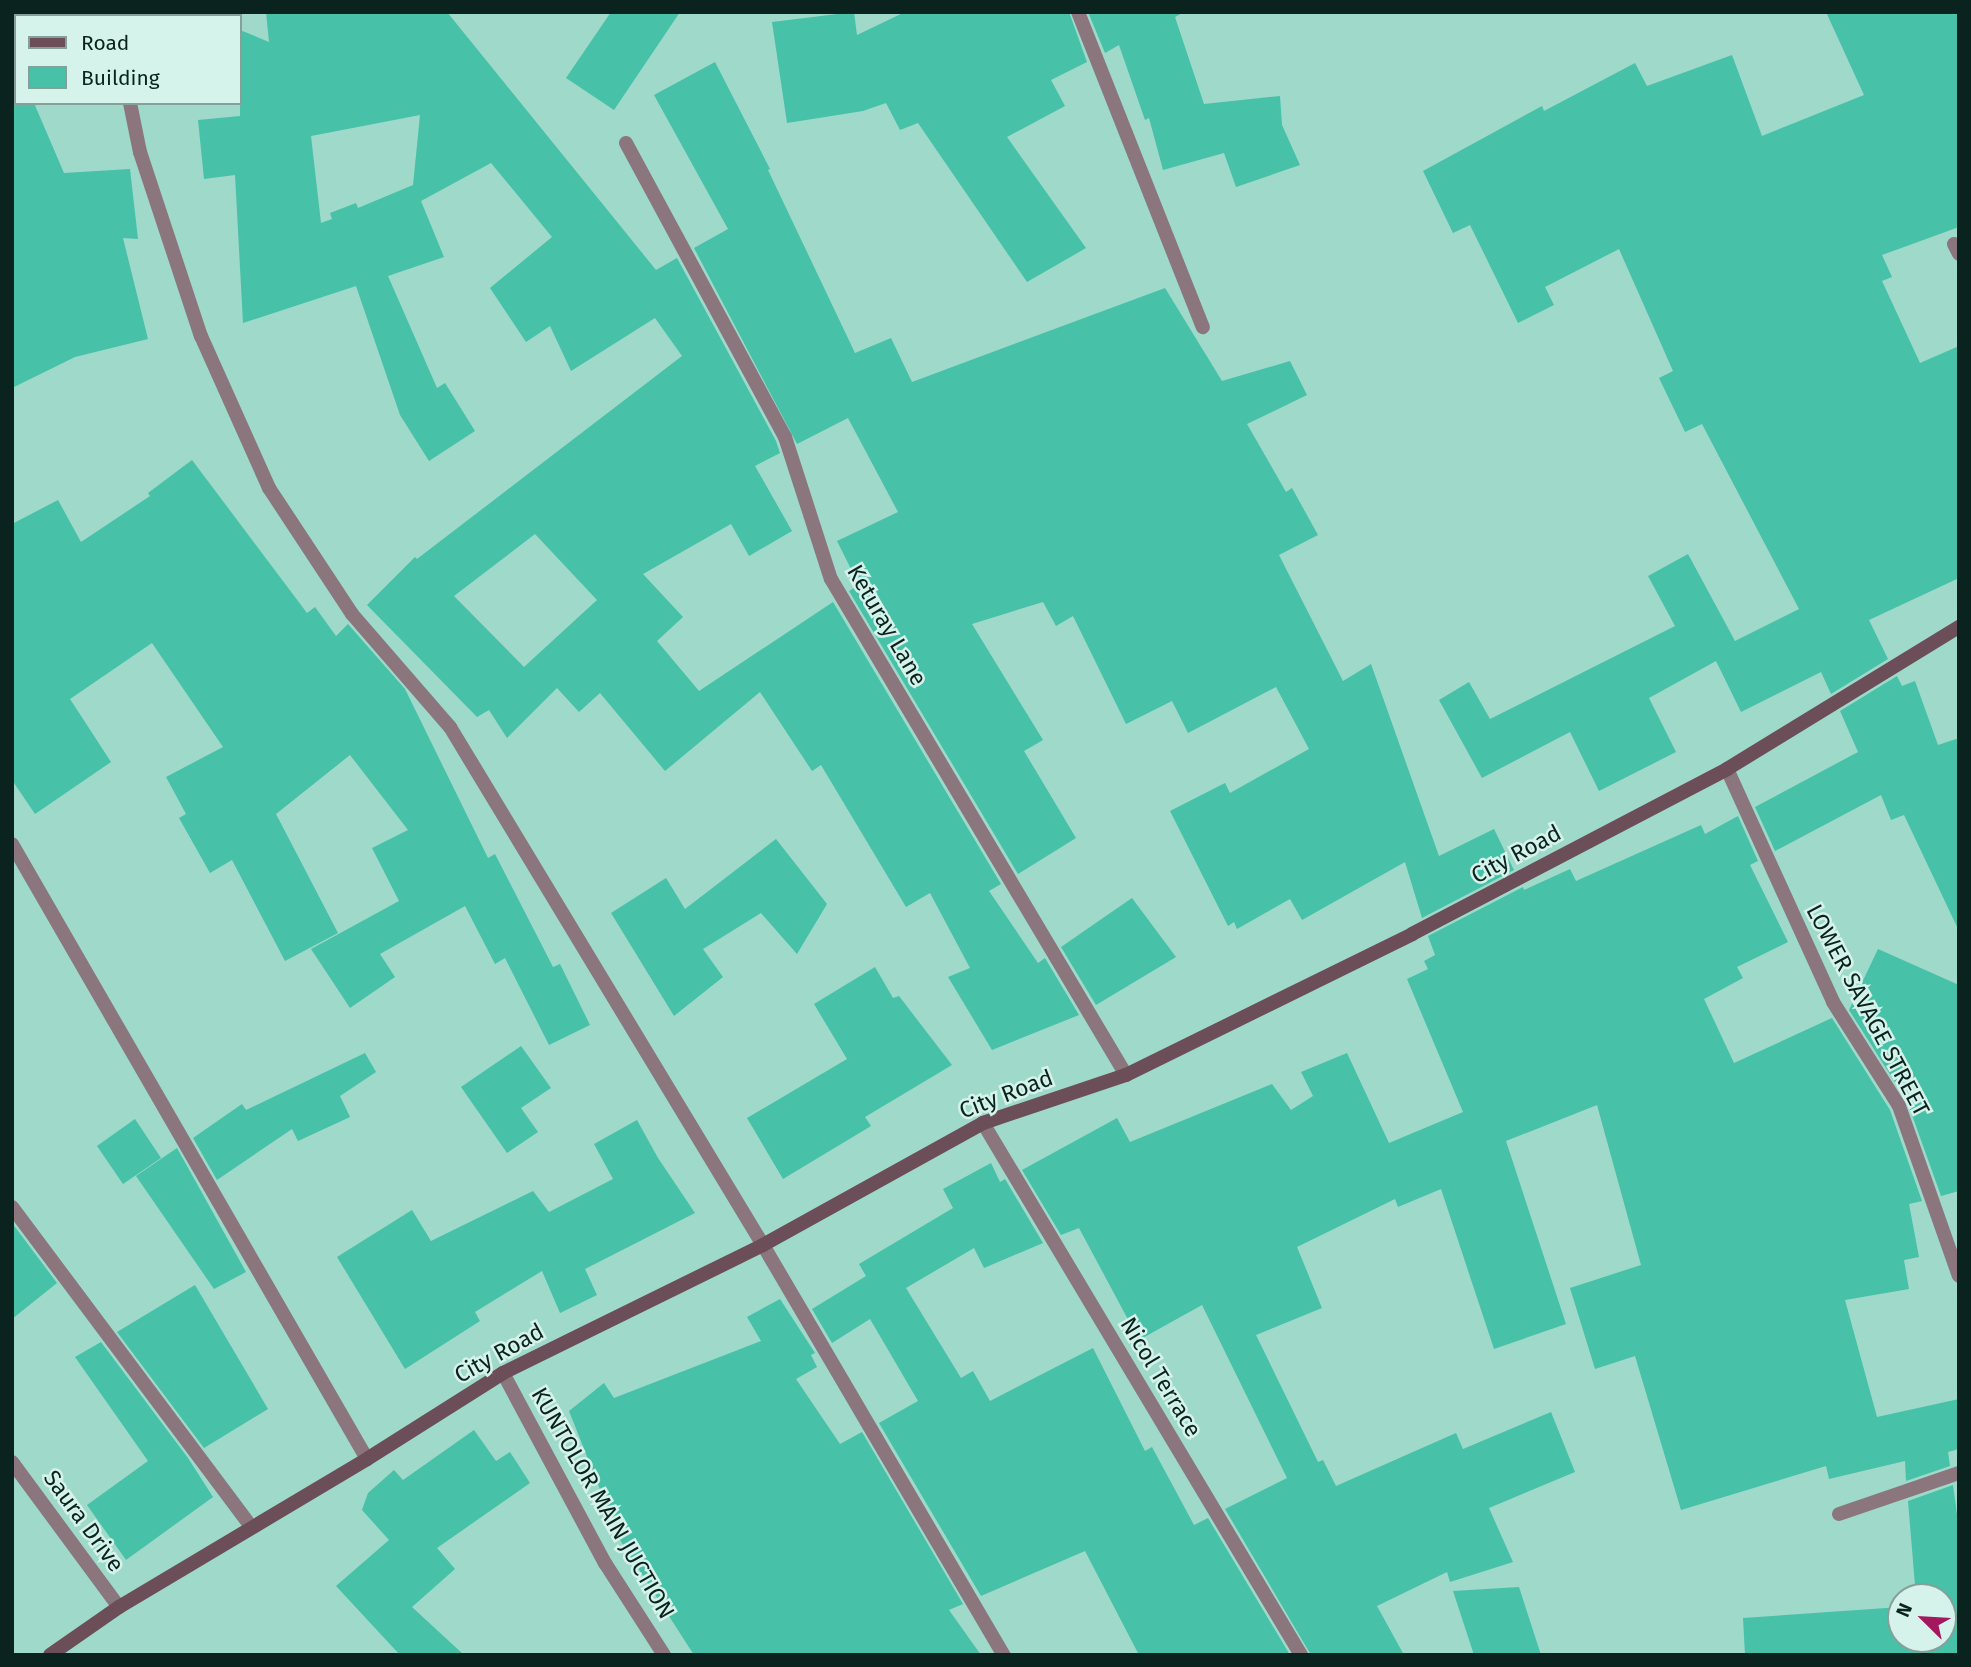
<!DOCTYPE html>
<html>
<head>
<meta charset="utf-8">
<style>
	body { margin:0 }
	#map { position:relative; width:1971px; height:1667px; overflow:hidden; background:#9ed9c9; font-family:"Fira Sans",sans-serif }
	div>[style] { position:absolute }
	.building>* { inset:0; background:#47c1a8 }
	.minor>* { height:14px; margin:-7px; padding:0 7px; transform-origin:7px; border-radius:7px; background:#8b767d }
	.secondary>* { height:14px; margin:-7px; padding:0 7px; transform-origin:7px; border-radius:7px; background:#6c4e58 }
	span { translate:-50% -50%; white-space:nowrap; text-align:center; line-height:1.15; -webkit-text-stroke:5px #d6f3eb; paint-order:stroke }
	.street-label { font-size:23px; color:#0b231e }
	.frame { position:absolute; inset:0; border:14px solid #0b231e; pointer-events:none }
	.legend { position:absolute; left:14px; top:14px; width:228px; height:91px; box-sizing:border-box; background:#d6f3eb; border:2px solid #85a099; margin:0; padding:9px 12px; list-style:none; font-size:21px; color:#0b231e }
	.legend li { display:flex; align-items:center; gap:14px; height:35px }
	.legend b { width:35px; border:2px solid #85a099 }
	.north { position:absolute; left:1887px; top:1583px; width:70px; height:70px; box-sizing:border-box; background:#d6f3eb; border:2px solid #85a099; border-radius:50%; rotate:294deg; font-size:19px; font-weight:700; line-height:28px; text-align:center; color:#0b231e }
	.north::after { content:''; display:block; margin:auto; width:24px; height:32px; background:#a3175e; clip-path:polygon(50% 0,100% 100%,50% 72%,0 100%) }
</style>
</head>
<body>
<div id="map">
	<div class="building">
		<i style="clip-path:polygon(evenodd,266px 12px,447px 12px,656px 270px,677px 258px,776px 441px,780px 453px,755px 466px,792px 531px,749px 556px,731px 524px,643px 574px,683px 617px,657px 641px,699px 691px,833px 602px,1001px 884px,989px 891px,1038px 963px,1045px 958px,1079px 1015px,992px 1050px,948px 977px,970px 968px,930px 893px,906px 907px,821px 765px,812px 771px,760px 692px,665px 771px,600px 693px,579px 712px,557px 688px,507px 738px,489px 710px,477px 717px,367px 605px,415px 557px,417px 559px,682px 356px,655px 318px,571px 371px,550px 326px,526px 342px,490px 288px,552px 237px,491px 163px,421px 201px,444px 257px,388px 276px,437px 388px,445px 383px,475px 431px,429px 461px,400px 415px,356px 286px,243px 323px,235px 175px,204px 179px,198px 120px,240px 116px,240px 30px,269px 42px,266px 12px,420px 115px,413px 185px,358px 208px,356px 203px,330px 213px,332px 219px,321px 223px,311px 136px,420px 115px,266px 12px,535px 534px,597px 600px,524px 667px,454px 596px,535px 534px)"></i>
		<i style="clip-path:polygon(611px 12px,680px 12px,614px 110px,566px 78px)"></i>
		<i style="clip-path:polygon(854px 12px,857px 35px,905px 12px,1069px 12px,1087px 62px,1051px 80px,1065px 106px,1007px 137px,1086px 248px,1027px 282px,918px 123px,900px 130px,886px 103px,863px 111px,787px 123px,772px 22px)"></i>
		<i style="clip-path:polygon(1088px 12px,1184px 12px,1175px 17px,1204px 104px,1280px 96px,1282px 125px,1300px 165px,1236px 187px,1224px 153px,1163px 170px,1149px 118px,1145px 120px,1119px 45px,1105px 53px)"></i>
		<i style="clip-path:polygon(1826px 12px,1959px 12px,1959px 227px,1882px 255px,1892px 277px,1882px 281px,1920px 363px,1959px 346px,1959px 578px,1869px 620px,1888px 659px,1831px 694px,1821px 672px,1741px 712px,1716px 661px,1649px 698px,1676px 752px,1599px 791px,1570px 732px,1482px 778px,1439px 700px,1469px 682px,1490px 719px,1675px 626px,1648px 576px,1688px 554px,1735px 641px,1799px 609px,1702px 424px,1685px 432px,1659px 378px,1673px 371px,1619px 249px,1545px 287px,1554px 305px,1518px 323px,1470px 225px,1453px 233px,1423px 171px,1542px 106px,1544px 111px,1635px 63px,1647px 86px,1732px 55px,1762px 136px,1864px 95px)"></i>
		<i style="clip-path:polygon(12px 54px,16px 62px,16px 103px,34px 103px,64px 173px,130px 169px,138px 239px,123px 238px,148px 339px,75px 357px,12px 388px)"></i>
		<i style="clip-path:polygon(715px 62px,770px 169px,768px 170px,855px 353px,891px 338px,912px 382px,1165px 288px,1222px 381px,1290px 361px,1307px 395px,1247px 424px,1286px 492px,1292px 488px,1318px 535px,1279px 555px,1343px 681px,1371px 664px,1439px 856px,1494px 829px,1514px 870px,1422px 918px,1405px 862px,1302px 920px,1290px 899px,1237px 929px,1234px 922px,1228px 926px,1170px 811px,1225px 783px,1230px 793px,1309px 749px,1276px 687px,1188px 733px,1172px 701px,1126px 724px,1073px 616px,1056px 626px,1043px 602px,972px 624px,1043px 740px,1024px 751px,1076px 838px,1018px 874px,849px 591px,859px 585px,837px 541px,898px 512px,848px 418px,797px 444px,694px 248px,728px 229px,654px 95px)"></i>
		<i style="clip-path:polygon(192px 460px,307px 613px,315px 607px,336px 636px,348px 624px,405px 689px,488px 858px,495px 854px,553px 967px,560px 964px,590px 1025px,549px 1045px,505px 958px,495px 964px,465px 906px,380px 954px,395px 977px,350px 1008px,311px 949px,399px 901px,372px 848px,408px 830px,350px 755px,276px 814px,338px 933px,285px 961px,232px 860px,210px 873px,179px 818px,186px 814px,166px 777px,223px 747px,152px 643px,70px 699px,111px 762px,35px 814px,12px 780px,12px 524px,58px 500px,81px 542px,150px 496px,148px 493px)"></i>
		<i style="clip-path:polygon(1897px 676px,1902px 686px,1915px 681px,1938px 745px,1959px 738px,1959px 931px,1904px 815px,1891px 820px,1881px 795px,1775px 851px,1755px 807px,1858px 752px,1840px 711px)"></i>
		<i style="clip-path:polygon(1738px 816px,1758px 861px,1750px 865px,1788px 942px,1737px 967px,1743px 978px,1704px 999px,1734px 1063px,1832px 1018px,1890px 1110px,1922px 1201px,1909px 1204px,1919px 1257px,1904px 1260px,1909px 1289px,1845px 1300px,1877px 1417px,1959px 1399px,1959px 1449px,1948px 1452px,1950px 1466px,1906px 1481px,1905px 1461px,1829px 1479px,1826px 1466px,1681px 1510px,1635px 1356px,1595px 1369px,1570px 1288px,1641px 1265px,1597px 1105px,1506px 1141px,1566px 1324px,1494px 1349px,1441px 1189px,1398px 1207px,1395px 1199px,1297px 1247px,1322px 1308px,1256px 1335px,1318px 1462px,1323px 1460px,1336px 1486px,1456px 1433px,1463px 1449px,1551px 1412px,1575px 1472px,1489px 1508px,1513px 1562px,1450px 1582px,1447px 1572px,1377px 1606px,1404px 1655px,1311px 1655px,1225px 1509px,1287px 1478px,1202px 1305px,1139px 1340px,1079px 1228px,1061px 1235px,1022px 1170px,1117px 1118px,1130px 1142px,1272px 1084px,1291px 1110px,1313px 1096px,1301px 1072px,1347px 1053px,1389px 1143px,1463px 1112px,1407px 979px,1428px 969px,1424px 961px,1435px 955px,1428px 936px,1523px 887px,1524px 890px,1570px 869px,1576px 881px,1701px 825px,1705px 834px)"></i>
		<i style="clip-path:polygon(776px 839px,827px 904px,797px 954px,761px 913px,703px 949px,723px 977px,674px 1016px,611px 913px,666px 878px,685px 909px)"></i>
		<i style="clip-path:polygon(1132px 898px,1176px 957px,1096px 1005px,1061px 947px)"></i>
		<i style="clip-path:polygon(1878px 949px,1959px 985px,1959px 1191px,1941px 1196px,1907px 1101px,1849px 1010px)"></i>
		<i style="clip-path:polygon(875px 967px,893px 998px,899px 996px,952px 1065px,865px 1117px,871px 1126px,783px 1179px,747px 1118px,847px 1059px,814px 1004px)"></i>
		<i style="clip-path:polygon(521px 1046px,551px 1088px,521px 1108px,538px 1132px,507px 1153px,461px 1087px)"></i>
		<i style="clip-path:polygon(365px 1053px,376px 1072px,340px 1096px,350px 1117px,298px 1141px,292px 1129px,217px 1180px,193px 1138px,242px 1104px,246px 1110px)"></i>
		<i style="clip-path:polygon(135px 1119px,161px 1158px,123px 1184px,97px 1146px)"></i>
		<i style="clip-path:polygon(637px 1120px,658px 1158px,695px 1213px,585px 1269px,597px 1295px,560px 1313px,542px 1271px,475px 1312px,480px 1321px,405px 1369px,337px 1257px,412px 1210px,431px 1241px,533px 1191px,549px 1212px,613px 1179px,594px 1144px)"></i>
		<i style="clip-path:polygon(177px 1148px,246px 1272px,214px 1289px,136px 1176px)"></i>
		<i style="clip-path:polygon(991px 1163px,1000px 1182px,1005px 1179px,1043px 1243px,984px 1268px,974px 1248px,906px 1288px,961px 1378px,973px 1371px,990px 1401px,1093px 1348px,1145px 1451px,1152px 1447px,1194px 1525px,1208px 1518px,1290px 1655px,1139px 1655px,1085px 1551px,981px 1596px,879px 1423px,918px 1401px,870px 1319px,832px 1343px,812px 1309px,866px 1276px,859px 1264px,953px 1208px,943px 1189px)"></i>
		<i style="clip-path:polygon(12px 1223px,57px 1283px,12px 1319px)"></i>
		<i style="clip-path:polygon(195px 1285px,268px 1409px,204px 1448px,117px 1332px)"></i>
		<i style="clip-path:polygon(780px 1299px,815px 1353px,811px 1355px,817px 1367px,796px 1379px,840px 1444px,862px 1432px,963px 1604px,949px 1610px,981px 1655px,694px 1655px,620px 1540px,569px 1411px,604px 1383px,614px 1398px,761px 1341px,747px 1317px)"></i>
		<i style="clip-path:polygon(101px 1342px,188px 1458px,213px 1497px,126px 1560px,87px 1505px,148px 1461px,75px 1357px)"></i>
		<i style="clip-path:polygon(474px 1430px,496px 1461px,510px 1452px,530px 1483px,437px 1548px,455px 1569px,412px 1607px,464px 1655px,400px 1655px,336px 1586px,389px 1540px,362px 1510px,368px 1493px,394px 1470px,403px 1480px)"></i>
		<i style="clip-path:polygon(1953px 1485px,1959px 1529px,1959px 1655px,1745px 1655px,1743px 1618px,1901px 1607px,1901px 1639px,1943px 1639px,1943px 1597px,1916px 1597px,1908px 1501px)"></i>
		<i style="clip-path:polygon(1519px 1587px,1541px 1655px,1474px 1655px,1453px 1591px)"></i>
	</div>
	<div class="minor">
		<i style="left:112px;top:12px;width:4px;rotate:76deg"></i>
		<i style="left:1078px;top:12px;width:339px;rotate:68.4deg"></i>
		<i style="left:130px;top:103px;width:50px;rotate:78.5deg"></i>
		<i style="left:140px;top:152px;width:194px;rotate:71.7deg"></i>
		<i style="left:201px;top:336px;width:167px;rotate:65.9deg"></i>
		<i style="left:269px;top:488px;width:151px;rotate:56.6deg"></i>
		<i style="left:352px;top:614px;width:150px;rotate:49.1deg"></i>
		<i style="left:450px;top:727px;width:605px;rotate:58.86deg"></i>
		<i style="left:763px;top:1245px;width:476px;rotate:59.6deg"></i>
		<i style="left:626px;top:143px;width:334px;rotate:61.6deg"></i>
		<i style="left:785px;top:437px;width:149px;rotate:72.1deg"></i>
		<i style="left:831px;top:579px;width:577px;rotate:59.26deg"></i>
		<i style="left:1954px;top:244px;width:11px;rotate:63deg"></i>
		<i style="left:1727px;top:769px;width:256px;rotate:65.5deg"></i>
		<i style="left:1833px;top:1002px;width:123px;rotate:57.6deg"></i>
		<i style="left:1899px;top:1106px;width:180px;rotate:70.6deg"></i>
		<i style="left:12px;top:844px;width:710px;rotate:60deg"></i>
		<i style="left:983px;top:1123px;width:620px;rotate:59.13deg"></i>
		<i style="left:12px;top:1207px;width:399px;rotate:53.2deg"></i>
		<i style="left:503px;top:1373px;width:216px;rotate:61.8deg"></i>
		<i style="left:605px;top:1563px;width:109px;rotate:57.3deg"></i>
		<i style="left:12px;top:1462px;width:180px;rotate:53.6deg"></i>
		<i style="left:1839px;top:1514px;width:127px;rotate:-18.9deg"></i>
	</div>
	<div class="secondary">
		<i style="left:50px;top:1655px;width:84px;rotate:-34.8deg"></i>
		<i style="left:119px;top:1607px;width:289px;rotate:-30.8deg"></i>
		<i style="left:367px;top:1459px;width:161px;rotate:-32.3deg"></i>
		<i style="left:503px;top:1373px;width:290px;rotate:-26.2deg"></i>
		<i style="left:763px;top:1245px;width:252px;rotate:-29deg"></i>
		<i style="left:983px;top:1123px;width:151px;rotate:-18.6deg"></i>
		<i style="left:1126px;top:1075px;width:319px;rotate:-26.2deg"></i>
		<i style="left:1412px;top:934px;width:356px;rotate:-27.6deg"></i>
		<i style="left:1727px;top:769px;width:272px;rotate:-31.5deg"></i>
	</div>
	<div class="street-label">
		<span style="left:887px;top:625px;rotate:60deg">Keturay Lane</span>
		<span style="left:1516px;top:854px;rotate:-28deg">City Road</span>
		<span style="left:1868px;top:1010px;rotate:62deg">LOWER SAVAGE STREET</span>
		<span style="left:1006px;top:1094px;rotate:-21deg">City Road</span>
		<span style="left:499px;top:1353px;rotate:-29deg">City Road</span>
		<span style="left:1161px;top:1377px;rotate:59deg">Nicol Terrace</span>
		<span style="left:603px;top:1503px;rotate:60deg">KUNTOLOR MAIN JUCTION</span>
		<span style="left:84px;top:1521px;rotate:54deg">Saura Drive</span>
	</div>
	<div class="frame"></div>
	<ul class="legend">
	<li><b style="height:9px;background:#6c4e58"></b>Road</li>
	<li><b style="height:19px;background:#47c1a8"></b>Building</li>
	</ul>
	<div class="north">N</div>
</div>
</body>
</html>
